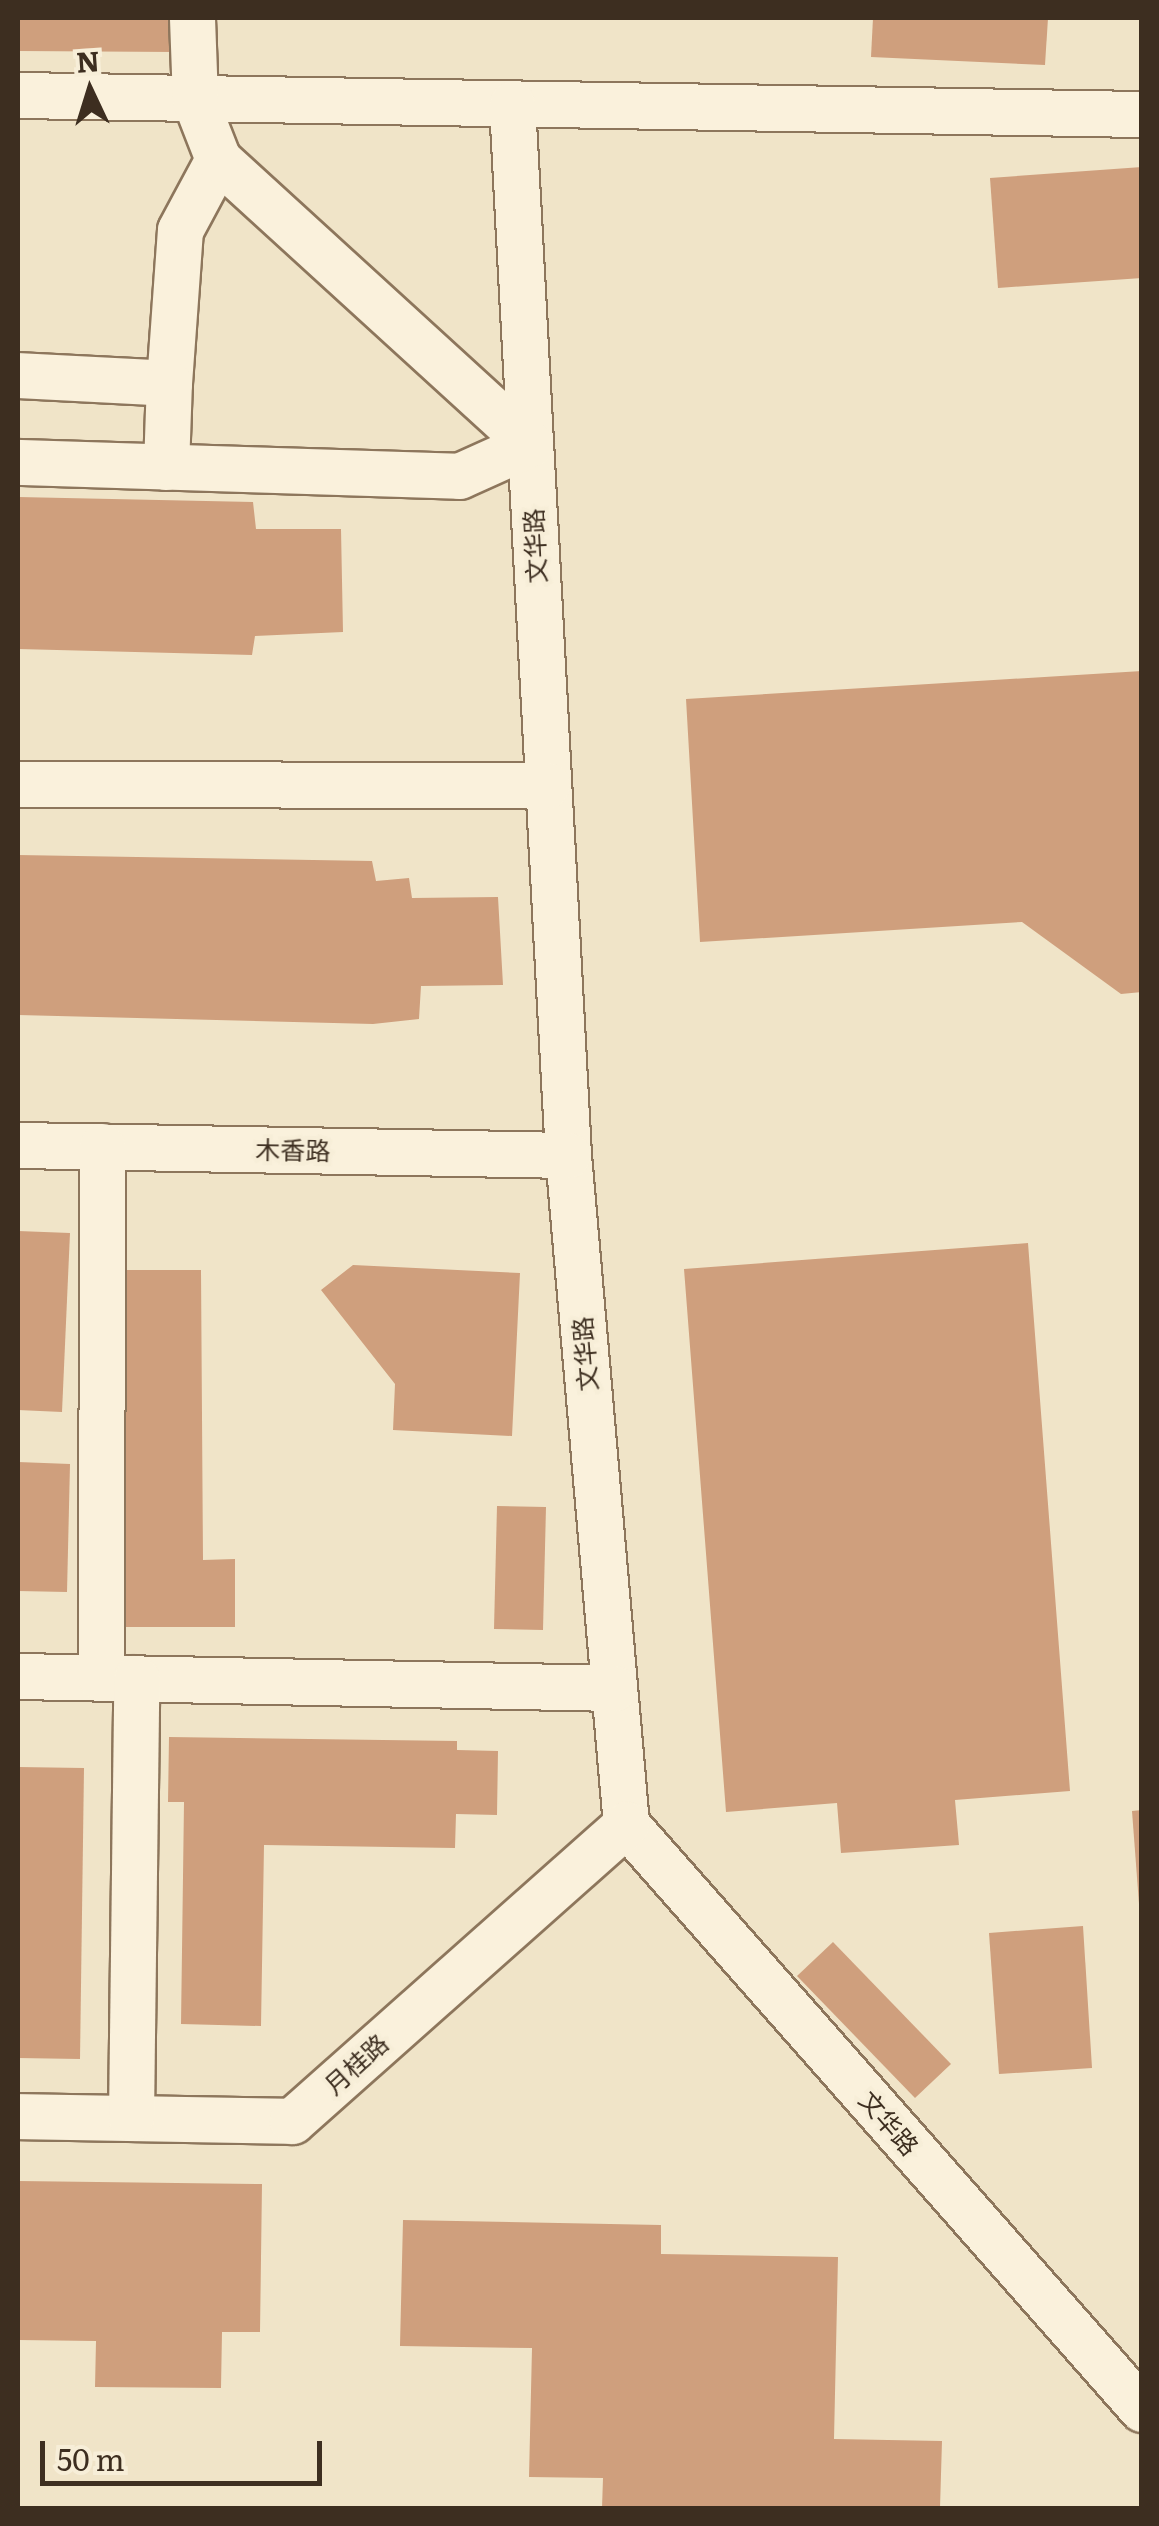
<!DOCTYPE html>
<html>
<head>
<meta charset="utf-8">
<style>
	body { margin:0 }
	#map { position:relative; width:1159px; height:2526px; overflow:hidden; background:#f0e4c8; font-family:Literata,"Noto Sans SC",serif }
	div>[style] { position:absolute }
	.building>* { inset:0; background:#cf9f7d }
	.roads { filter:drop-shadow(2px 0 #8d765c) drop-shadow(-2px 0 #8d765c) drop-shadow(0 2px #8d765c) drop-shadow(0 -2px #8d765c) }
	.minor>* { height:45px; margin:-22.5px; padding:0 22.5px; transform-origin:22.5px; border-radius:22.5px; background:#faf1dc }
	span { translate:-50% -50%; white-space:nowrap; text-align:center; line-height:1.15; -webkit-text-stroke:8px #f7eed8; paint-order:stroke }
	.street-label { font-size:25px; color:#3d2e20 }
	.frame { position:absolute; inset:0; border:20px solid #3d2e20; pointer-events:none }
	.north { position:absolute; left:40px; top:40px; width:100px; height:100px; -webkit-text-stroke:8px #f7eed8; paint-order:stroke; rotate:356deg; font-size:28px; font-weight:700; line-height:40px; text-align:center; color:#3d2e20 }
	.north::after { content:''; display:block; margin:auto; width:35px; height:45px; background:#3d2e20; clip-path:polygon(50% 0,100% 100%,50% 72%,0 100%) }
	.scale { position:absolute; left:40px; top:2441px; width:282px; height:45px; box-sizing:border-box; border:5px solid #3d2e20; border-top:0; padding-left:12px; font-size:30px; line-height:35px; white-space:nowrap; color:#3d2e20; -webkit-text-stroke:8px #f7eed8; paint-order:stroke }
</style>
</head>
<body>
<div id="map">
	<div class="building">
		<i style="clip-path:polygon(18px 18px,176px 18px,176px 52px,18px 51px)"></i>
		<i style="clip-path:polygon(873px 18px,1048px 18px,1045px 65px,871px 57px)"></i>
		<i style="clip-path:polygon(1142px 167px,1142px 278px,998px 288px,990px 178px)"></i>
		<i style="clip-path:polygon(18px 497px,253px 502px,256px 529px,341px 529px,343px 632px,255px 636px,252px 655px,18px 649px)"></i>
		<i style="clip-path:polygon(1142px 671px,1142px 992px,1121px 994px,1022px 922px,700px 942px,686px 699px)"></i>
		<i style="clip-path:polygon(18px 855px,372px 861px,376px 881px,409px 878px,412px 898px,498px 897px,503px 985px,421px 986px,419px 1019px,373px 1024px,18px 1015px)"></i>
		<i style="clip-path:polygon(18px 1231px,70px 1233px,62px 1412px,18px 1410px)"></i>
		<i style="clip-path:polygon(1028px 1243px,1070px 1791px,955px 1800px,959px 1845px,841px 1853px,837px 1803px,726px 1812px,684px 1269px)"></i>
		<i style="clip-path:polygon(353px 1265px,520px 1273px,512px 1436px,393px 1430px,395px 1384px,321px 1290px)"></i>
		<i style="clip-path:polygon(116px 1270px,201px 1270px,203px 1560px,235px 1559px,235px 1627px,117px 1627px)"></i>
		<i style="clip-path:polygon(18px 1462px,70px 1464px,67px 1592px,18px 1591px)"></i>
		<i style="clip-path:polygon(497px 1506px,546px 1507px,543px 1630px,494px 1629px)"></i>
		<i style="clip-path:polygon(169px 1737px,457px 1741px,457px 1750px,498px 1751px,497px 1815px,456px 1814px,455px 1848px,264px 1845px,261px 2026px,181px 2024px,184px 1802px,168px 1802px)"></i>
		<i style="clip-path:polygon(18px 1767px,84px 1768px,80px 2059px,18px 2058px)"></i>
		<i style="clip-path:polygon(1142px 1810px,1142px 1904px,1139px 1904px,1132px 1811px)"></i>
		<i style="clip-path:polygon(1083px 1926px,1092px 2068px,999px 2074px,989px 1933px)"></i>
		<i style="clip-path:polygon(833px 1942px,951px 2064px,915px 2098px,797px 1976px)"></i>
		<i style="clip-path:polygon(18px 2181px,262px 2184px,260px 2332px,222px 2332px,221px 2388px,95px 2387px,96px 2341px,18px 2340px)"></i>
		<i style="clip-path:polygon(403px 2220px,661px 2225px,661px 2254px,838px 2257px,834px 2439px,942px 2441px,940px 2508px,602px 2508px,603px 2478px,529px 2477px,532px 2348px,400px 2346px)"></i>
	</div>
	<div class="roads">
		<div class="minor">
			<i style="left:18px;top:95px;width:1124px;rotate:0.97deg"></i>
			<i style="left:512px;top:104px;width:1052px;rotate:86.95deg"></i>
			<i style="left:568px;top:1155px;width:672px;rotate:85.05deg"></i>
			<i style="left:626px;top:1824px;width:780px;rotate:48.59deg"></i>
			<i style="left:18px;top:375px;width:151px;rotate:3deg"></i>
			<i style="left:169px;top:383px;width:153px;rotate:-85.9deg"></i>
			<i style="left:180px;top:230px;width:81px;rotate:-61.8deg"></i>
			<i style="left:18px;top:462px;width:441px;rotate:1.8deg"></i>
			<i style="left:459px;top:476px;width:78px;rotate:-24.3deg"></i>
			<i style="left:530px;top:444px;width:423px;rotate:-137.6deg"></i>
			<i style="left:218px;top:159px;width:63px;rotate:-111.3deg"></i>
			<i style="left:195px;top:100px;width:82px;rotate:-92.1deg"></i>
			<i style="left:166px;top:467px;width:84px;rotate:-88deg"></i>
			<i style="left:18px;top:784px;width:529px;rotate:0.11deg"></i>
			<i style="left:18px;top:1145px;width:550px;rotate:1.04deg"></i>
			<i style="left:18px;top:1676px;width:596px;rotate:1.15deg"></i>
			<i style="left:101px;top:1678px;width:532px;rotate:-89.89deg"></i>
			<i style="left:18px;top:2116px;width:274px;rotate:1deg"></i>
			<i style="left:292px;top:2121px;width:447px;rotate:-41.6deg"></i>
			<i style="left:131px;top:2118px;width:440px;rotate:-89.3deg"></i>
		</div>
	</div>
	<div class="street-label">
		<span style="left:535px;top:546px;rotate:-93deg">文华路</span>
		<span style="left:293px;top:1150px;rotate:1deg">木香路</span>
		<span style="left:585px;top:1354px;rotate:-95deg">文华路</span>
		<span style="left:356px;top:2064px;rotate:-42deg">月桂路</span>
		<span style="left:889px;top:2123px;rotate:49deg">文华路</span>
	</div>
	<div class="frame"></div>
	<div class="north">N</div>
	<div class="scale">50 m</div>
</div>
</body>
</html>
